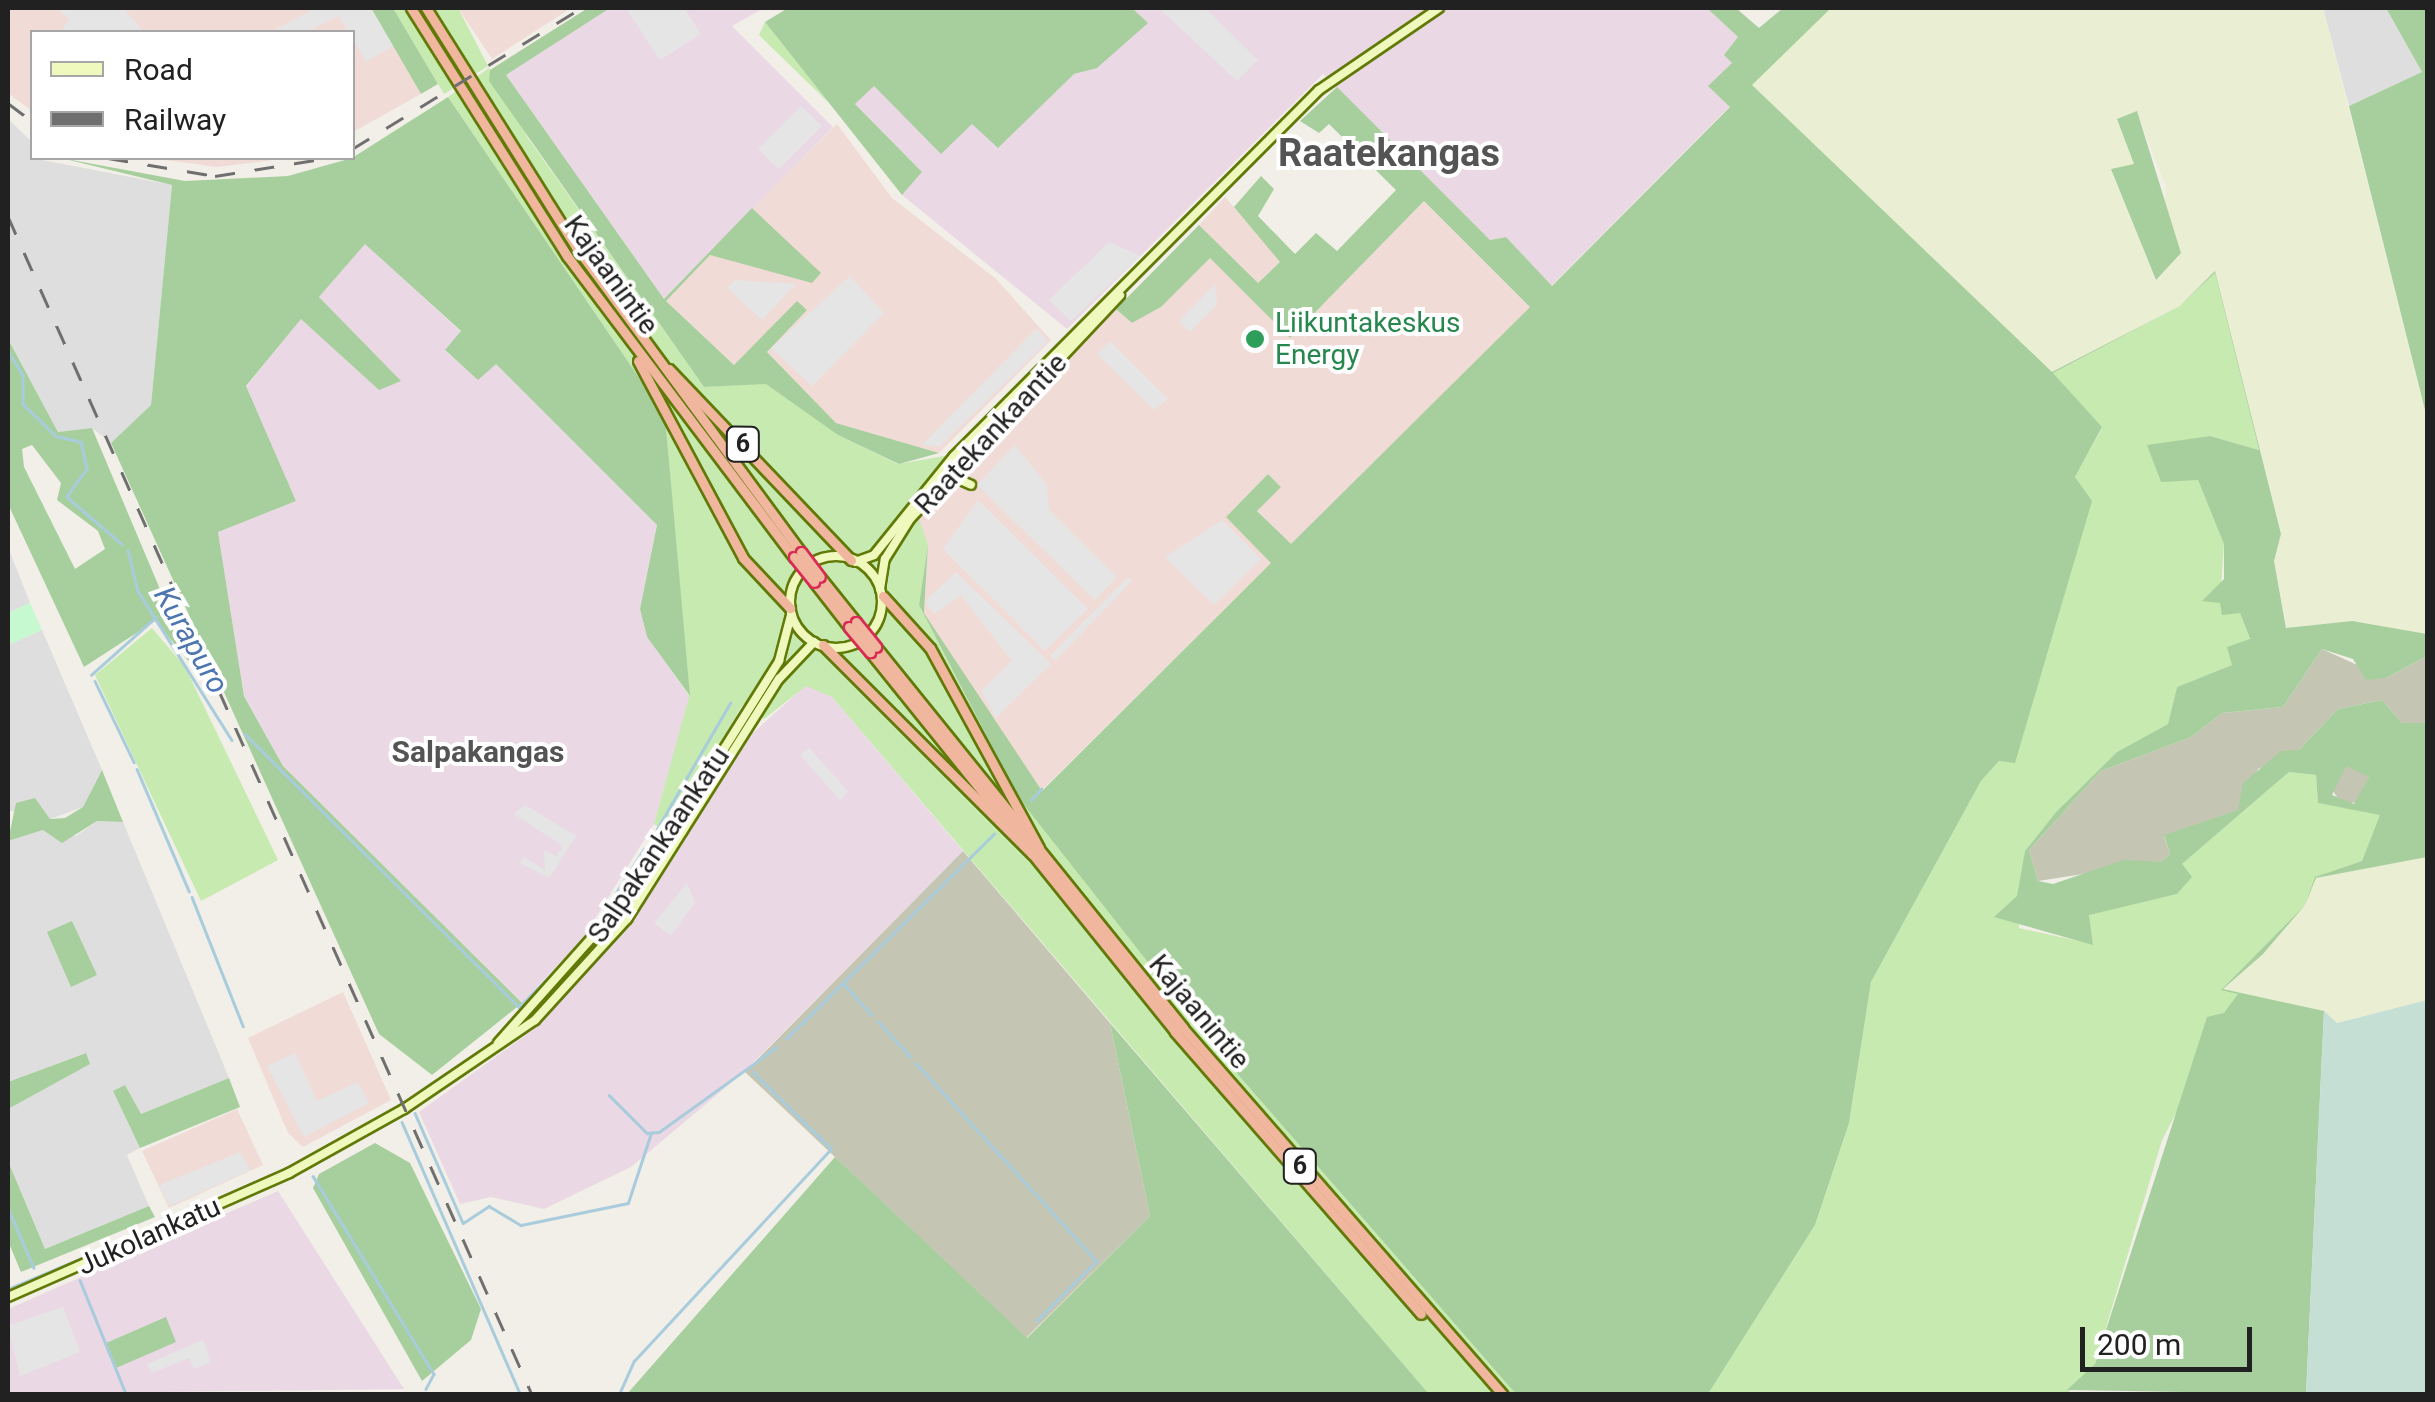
<!DOCTYPE html>
<html>
<head>
<meta charset="utf-8">
<style>
	body { margin:0 }
	#map { position:relative; width:2435px; height:1402px; overflow:hidden; background:#f1efe7; font-family:Roboto,sans-serif }
	div>[style] { position:absolute }
	.residential>* { inset:0; background:#dfdede }
	.commercial>* { inset:0; background:#f1dbd7 }
	.industrial>* { inset:0; background:#ead9e5 }
	.construction>* { inset:0; background:#c4c6b3 }
	.round { border-radius:50% }
	.farmland>* { inset:0; background:#eaefd3 }
	.grass>* { inset:0; background:#c6eaaf }
	.forest>* { inset:0; background:#a7cf9d }
	.wetland>* { inset:0; background:#c5dfd5 }
	.park>* { inset:0; background:#c6f9cf }
	.parking>* { inset:0; background:#e5e5e5 }
	.stream>* { height:2.5px; margin:-1.25px; padding:0 1.25px; transform-origin:1.25px; border-radius:1.25px; background:#a9ccdd }
	.roads { filter:drop-shadow(2px 0 #617907) drop-shadow(-2px 0 #617907) drop-shadow(0 2px #617907) drop-shadow(0 -2px #617907) }
	.secondary>* { height:8px; margin:-4px; padding:0 4px; transform-origin:4px; border-radius:4px; background:#f0f9bd }
	.secondary>.ring { margin:-4px; padding:0; box-sizing:content-box; background:none; border:8px solid #f0f9bd; border-radius:50% }
	.trunk>* { height:9px; margin:-4.5px; padding:0 4.5px; transform-origin:4.5px; border-radius:4.5px; background:#f0b79e }
	.rail>* { height:2.5px; margin-top:-1.25px; transform-origin:0; background:repeating-linear-gradient(90deg,#6f6f6f 0 20px,transparent 0 40px) }
	.bridges { filter:drop-shadow(2px 0 #d92a55) drop-shadow(-2px 0 #d92a55) drop-shadow(0 2px #d92a55) drop-shadow(0 -2px #d92a55) }
	.trunk-bridge>* { height:9px; margin:-4.5px; padding:0 4.5px; transform-origin:4.5px; border-radius:4.5px; background:#f0b79e }
	.dots>* { width:28px; height:28px; translate:-50% -50%; box-sizing:border-box; border:5px solid #fff; border-radius:50% }
	span { translate:-50% -50%; white-space:nowrap; text-align:center; line-height:1.15; -webkit-text-stroke:8px #fff; paint-order:stroke }
	.shield-label span { padding:2px 8px; background:#fff; border:2px solid; border-radius:8px; -webkit-text-stroke-width:0 }
	.shield-label { font-size:25px; color:#212121; font-weight:700 }
	.street-label { font-size:28px; color:#212121 }
	.leisure-label { font-size:28px; color:#27864d }
	.left { translate:0 -50%; text-align:left }
	.water-label { font-size:30px; color:#4d75b0; font-style:italic }
	.neighbourhood-label { font-size:30px; color:#545454; font-weight:700 }
	.district-label { font-size:38px; color:#545454; font-weight:700 }
	.frame { position:absolute; inset:0; border:10px solid #212121; pointer-events:none }
	.legend { position:absolute; left:30px; top:30px; width:325px; height:130px; box-sizing:border-box; background:#fff; border:2px solid #a6a6a6; margin:0; padding:12px 18px; list-style:none; font-size:30px; color:#212121 }
	.legend li { display:flex; align-items:center; gap:20px; height:50px }
	.legend b { width:50px; border:2px solid #a6a6a6 }
	.scale { position:absolute; left:2080px; top:1327px; width:172px; height:45px; box-sizing:border-box; border:5px solid #212121; border-top:0; padding-left:12px; font-size:30px; line-height:35px; white-space:nowrap; color:#212121; -webkit-text-stroke:8px #fff; paint-order:stroke }
</style>
</head>
<body>
<div id="map">
	<div class="residential">
		<i style="clip-path:polygon(2323px 8px,2386px 8px,2422px 72px,2349px 106px)"></i>
		<i style="clip-path:polygon(8px 119px,32px 142px,32px 158px,172px 185px,151px 405px,111px 443px,92px 428px,58px 432px,8px 339px)"></i>
		<i style="clip-path:polygon(8px 547px,30px 603px,8px 613px)"></i>
		<i style="clip-path:polygon(42px 630px,102px 770px,83px 807px,50px 819px,8px 810px,8px 645px)"></i>
		<i style="clip-path:polygon(97px 821px,123px 822px,229px 1078px,141px 1114px,113px 1091px,140px 1148px,127px 1155px,149px 1206px,45px 1249px,8px 1161px,8px 1109px,85px 1053px,8px 1082px,8px 841px,43px 830px,76px 836px)"></i>
	</div>
	<div class="commercial">
		<i style="clip-path:polygon(8px 8px,371px 8px,421px 94px,353px 132px,352px 32px,32px 32px,32px 111px,8px 93px)"></i>
		<i style="clip-path:polygon(458px 8px,571px 8px,492px 59px)"></i>
		<i style="clip-path:polygon(837px 124px,892px 198px,996px 279px,1051px 340px,939px 453px,836px 423px,767px 352px,807px 310px,797px 302px,734px 365px,665px 300px,710px 255px,820px 273px,752px 208px)"></i>
		<i style="clip-path:polygon(151px 158px,289px 158px,217px 167px)"></i>
		<i style="clip-path:polygon(1225px 197px,1281px 261px,1258px 283px,1199px 225px)"></i>
		<i style="clip-path:polygon(1424px 201px,1530px 307px,1291px 545px,1257px 510px,1281px 487px,1268px 474px,1226px 517px,1272px 562px,1041px 791px,924px 613px,928px 544px,916px 518px,1116px 309px,1132px 323px,1161px 307px,1210px 257px,1290px 338px)"></i>
		<i style="clip-path:polygon(343px 992px,391px 1100px,303px 1147px,288px 1133px,248px 1038px)"></i>
		<i style="clip-path:polygon(237px 1109px,263px 1165px,169px 1208px,142px 1151px)"></i>
	</div>
	<div class="industrial">
		<i style="clip-path:polygon(609px 8px,764px 8px,732px 26px,833px 127px,664px 299px,506px 75px)"></i>
		<i style="clip-path:polygon(1132px 8px,1707px 8px,1738px 37px,1730px 106px,1551px 286px,1506px 237px,1490px 240px,1323px 74px,1067px 329px,902px 195px,921px 171px,855px 104px,874px 85px,941px 153px,972px 123px,998px 147px,1074px 74px,1097px 67px,1147px 23px)"></i>
		<i style="clip-path:polygon(365px 243px,461px 332px,445px 351px,478px 379px,495px 363px,657px 525px,640px 609px,647px 637px,690px 697px,654px 824px,583px 938px,522px 1003px,283px 766px,244px 695px,218px 532px,296px 501px,246px 387px,301px 318px,378px 389px,400px 381px,319px 297px)"></i>
		<i style="clip-path:polygon(806px 685px,832px 697px,963px 851px,744px 1072px,631px 1167px,544px 1209px,491px 1197px,460px 1204px,419px 1112px,533px 1030px,583px 978px,649px 894px,744px 741px)"></i>
		<i style="clip-path:polygon(278px 1191px,404px 1389px,8px 1394px,8px 1309px)"></i>
	</div>
	<div class="construction">
		<i style="clip-path:polygon(2322px 649px,2386px 678px,2427px 656px,2427px 723px,2402px 723px,2382px 700px,2338px 709px,2299px 750px,2258px 769px,2239px 810px,2164px 836px,2170px 854px,2161px 862px,2038px 881px,2029px 850px,2101px 771px,2191px 737px,2222px 713px,2283px 707px)"></i>
		<i class="round" style="left:2332px;top:765px;width:38px;height:38px"></i>
		<i style="clip-path:polygon(963px 851px,1110px 1023px,1150px 1216px,1026px 1338px,745px 1072px)"></i>
	</div>
	<div class="farmland">
		<i style="clip-path:polygon(evenodd,1830px 8px,2323px 8px,2427px 418px,2427px 634px,2352px 621px,2287px 628px,2274px 561px,2281px 534px,2215px 272px,2180px 306px,2052px 373px,1751px 85px,1830px 8px,2137px 112px,2166px 187px,2155px 279px,2111px 169px,2134px 165px,2137px 112px)"></i>
		<i style="clip-path:polygon(2427px 857px,2427px 1000px,2336px 1023px,2222px 990px,2305px 905px,2316px 878px)"></i>
	</div>
	<div class="grass">
		<i style="clip-path:polygon(393px 8px,458px 8px,488px 66px,444px 94px)"></i>
		<i style="clip-path:polygon(765px 22px,830px 104px,759px 35px)"></i>
		<i style="clip-path:polygon(489px 68px,528px 138px,704px 387px,766px 383px,838px 435px,898px 464px,950px 455px,911px 498px,928px 544px,919px 605px,1018px 797px,1516px 1394px,1429px 1394px,832px 697px,806px 686px,764px 719px,743px 704px,668px 833px,654px 824px,689px 697px,665px 416px,448px 97px)"></i>
		<i style="clip-path:polygon(2215px 273px,2259px 450px,2210px 436px,2148px 446px,2198px 480px,2224px 543px,2220px 603px,2240px 613px,2250px 640px,2232px 665px,2177px 687px,2168px 724px,2117px 752px,2056px 812px,2025px 851px,2019px 928px,2092px 944px,2089px 914px,2177px 894px,2182px 864px,2289px 772px,2316px 775px,2318px 803px,2381px 814px,2362px 861px,2316px 877px,2305px 905px,2222px 989px,2239px 994px,2162px 1140px,2095px 1364px,2067px 1394px,1708px 1394px,1815px 1225px,1849px 1123px,1871px 982px,1981px 781px,1999px 761px,2014px 762px,2075px 477px,2102px 428px,2053px 373px,2180px 306px)"></i>
		<i style="clip-path:polygon(152px 628px,185px 667px,278px 860px,201px 901px,95px 675px)"></i>
	</div>
	<div class="forest">
		<i style="clip-path:polygon(371px 8px,393px 8px,438px 84px,421px 94px)"></i>
		<i style="clip-path:polygon(588px 8px,610px 8px,506px 75px,664px 299px,752px 208px,821px 273px,812px 283px,710px 255px,666px 301px,734px 365px,797px 301px,807px 310px,767px 352px,836px 423px,939px 453px,899px 464px,838px 435px,766px 384px,704px 387px,489px 81px,490px 70px)"></i>
		<i style="clip-path:polygon(788px 8px,1132px 8px,1148px 23px,1097px 68px,1074px 74px,998px 148px,972px 124px,941px 154px,874px 86px,855px 104px,922px 172px,902px 195px,765px 22px)"></i>
		<i style="clip-path:polygon(evenodd,1707px 8px,1736px 8px,1759px 28px,1783px 8px,1831px 8px,1752px 85px,2052px 372px,2180px 306px,2215px 271px,2281px 534px,2274px 561px,2286px 628px,2352px 621px,2427px 634px,2427px 656px,2386px 678px,2366px 680px,2353px 659px,2322px 649px,2283px 707px,2222px 713px,2191px 737px,2101px 771px,2029px 850px,2038px 881px,2053px 884px,2124px 860px,2161px 862px,2170px 854px,2164px 835px,2238px 810px,2243px 783px,2281px 751px,2299px 750px,2338px 709px,2382px 700px,2402px 723px,2427px 723px,2427px 857px,2316px 878px,2305px 905px,2263px 954px,2223px 989px,2324px 1011px,2306px 1394px,2067px 1390px,2095px 1364px,2207px 1017px,2224px 1013px,2238px 994px,2221px 990px,2305px 905px,2315px 877px,2362px 861px,2380px 815px,2318px 803px,2316px 775px,2289px 772px,2182px 864px,2192px 877px,2177px 894px,2089px 915px,2093px 945px,1994px 917px,2017px 896px,2025px 851px,2056px 812px,2117px 752px,2168px 724px,2177px 687px,2232px 665px,2227px 647px,2250px 639px,2240px 613px,2222px 615px,2220px 603px,2202px 601px,2224px 579px,2224px 544px,2198px 480px,2161px 482px,2147px 445px,2210px 436px,2259px 450px,2215px 273px,2180px 306px,2053px 373px,2102px 427px,2075px 477px,2092px 501px,2015px 763px,1999px 761px,1981px 781px,1871px 982px,1849px 1123px,1815px 1225px,1708px 1394px,1516px 1394px,1221px 1055px,1018px 797px,919px 605px,928px 544px,924px 613px,1042px 791px,1271px 563px,1226px 517px,1268px 474px,1281px 487px,1257px 511px,1291px 544px,1530px 307px,1424px 201px,1290px 338px,1210px 258px,1161px 307px,1132px 323px,1116px 309px,1199px 225px,1258px 283px,1280px 262px,1234px 207px,1261px 176px,1274px 189px,1258px 216px,1295px 254px,1316px 233px,1337px 251px,1396px 190px,1329px 124px,1319px 133px,1300px 121px,1337px 87px,1490px 240px,1506px 237px,1552px 286px,1730px 107px,1708px 86px,1732px 63px,1724px 55px,1738px 37px,1707px 8px,2346px 766px,2369px 777px,2354px 804px,2332px 795px,2346px 766px)"></i>
		<i style="clip-path:polygon(2386px 8px,2427px 8px,2427px 418px,2349px 106px,2422px 72px)"></i>
		<i style="clip-path:polygon(448px 97px,665px 416px,690px 696px,647px 637px,640px 609px,657px 525px,496px 364px,478px 380px,445px 350px,461px 331px,365px 244px,319px 297px,401px 381px,379px 390px,301px 319px,246px 386px,296px 501px,218px 532px,244px 696px,283px 766px,522px 1003px,432px 1075px,379px 1034px,111px 443px,151px 405px,172px 185px,61px 158px,185px 181px,288px 176px,352px 158px)"></i>
		<i style="clip-path:polygon(2137px 111px,2181px 253px,2156px 280px,2111px 169px,2134px 164px,2117px 119px)"></i>
		<i style="clip-path:polygon(evenodd,8px 339px,58px 432px,92px 428px,192px 665px,155px 621px,84px 667px,8px 504px,8px 339px,32px 445px,61px 483px,57px 500px,98px 531px,105px 549px,75px 569px,24px 467px,22px 449px,32px 445px)"></i>
		<i style="clip-path:polygon(102px 770px,123px 822px,97px 821px,62px 843px,43px 830px,8px 841px,16px 803px,35px 798px,50px 819px,65px 818px,83px 807px)"></i>
		<i style="clip-path:polygon(72px 921px,97px 975px,71px 987px,47px 932px)"></i>
		<i style="clip-path:polygon(1110px 1023px,1429px 1394px,627px 1394px,835px 1157px,1027px 1338px,1150px 1216px)"></i>
		<i style="clip-path:polygon(86px 1053px,90px 1064px,8px 1109px,8px 1082px)"></i>
		<i style="clip-path:polygon(229px 1078px,240px 1107px,140px 1148px,113px 1091px,125px 1085px,141px 1114px)"></i>
		<i style="clip-path:polygon(375px 1143px,410px 1163px,481px 1309px,471px 1340px,422px 1381px,313px 1188px,319px 1174px)"></i>
		<i style="clip-path:polygon(8px 1161px,45px 1249px,149px 1206px,155px 1217px,21px 1272px,8px 1241px)"></i>
		<i style="clip-path:polygon(166px 1317px,176px 1342px,116px 1368px,106px 1343px)"></i>
	</div>
	<div class="wetland">
		<i style="clip-path:polygon(2427px 1000px,2427px 1394px,2306px 1394px,2324px 1011px,2337px 1023px)"></i>
	</div>
	<div class="park">
		<i style="clip-path:polygon(30px 603px,42px 630px,8px 645px,8px 613px)"></i>
	</div>
	<div class="parking">
		<i style="clip-path:polygon(57px 8px,124px 9px,144px 32px,61px 32px,69px 19px)"></i>
		<i style="clip-path:polygon(315px 8px,371px 8px,393px 46px,366px 62px,339px 16px,305px 32px,271px 32px)"></i>
		<i style="clip-path:polygon(626px 8px,684px 8px,701px 34px,660px 60px)"></i>
		<i style="clip-path:polygon(1159px 8px,1205px 8px,1258px 60px,1237px 81px)"></i>
		<i style="clip-path:polygon(801px 106px,822px 126px,779px 169px,758px 149px)"></i>
		<i style="clip-path:polygon(1109px 242px,1140px 256px,1071px 321px,1049px 300px)"></i>
		<i style="clip-path:polygon(850px 276px,884px 313px,812px 386px,771px 348px)"></i>
		<i style="clip-path:polygon(735px 280px,796px 284px,762px 320px,727px 288px)"></i>
		<i style="clip-path:polygon(1215px 284px,1217px 305px,1190px 332px,1179px 321px)"></i>
		<i style="clip-path:polygon(1036px 329px,1048px 341px,940px 446px,922px 445px)"></i>
		<i style="clip-path:polygon(1110px 341px,1168px 399px,1154px 410px,1097px 354px)"></i>
		<i style="clip-path:polygon(1015px 445px,1047px 485px,1049px 510px,1117px 577px,1095px 600px,977px 485px)"></i>
		<i style="clip-path:polygon(978px 500px,1088px 609px,1045px 651px,943px 549px)"></i>
		<i style="clip-path:polygon(1222px 520px,1261px 559px,1214px 605px,1165px 557px)"></i>
		<i style="clip-path:polygon(956px 572px,1051px 664px,996px 718px,981px 691px,1012px 661px,961px 595px,934px 614px,925px 601px)"></i>
		<i style="clip-path:polygon(1128px 577px,1132px 581px,1055px 661px,1050px 656px)"></i>
		<i style="clip-path:polygon(809px 748px,848px 791px,840px 800px,800px 755px)"></i>
		<i style="clip-path:polygon(525px 805px,576px 836px,549px 878px,520px 863px,524px 857px,545px 870px,544px 850px,556px 856px,563px 846px,514px 814px)"></i>
		<i style="clip-path:polygon(687px 883px,695px 902px,671px 936px,654px 923px)"></i>
		<i style="clip-path:polygon(295px 1053px,317px 1101px,358px 1082px,369px 1103px,304px 1137px,267px 1066px)"></i>
		<i style="clip-path:polygon(240px 1152px,250px 1170px,170px 1206px,159px 1185px)"></i>
		<i style="clip-path:polygon(63px 1307px,80px 1352px,20px 1376px,8px 1326px)"></i>
		<i style="clip-path:polygon(203px 1340px,211px 1362px,194px 1369px,189px 1358px,152px 1373px,147px 1364px)"></i>
	</div>
	<div class="stream">
		<i style="left:8px;top:351px;width:28px;rotate:58deg"></i>
		<i style="left:23px;top:375px;width:29px;rotate:90deg"></i>
		<i style="left:23px;top:404px;width:46px;rotate:44.1deg"></i>
		<i style="left:56px;top:436px;width:26px;rotate:13deg"></i>
		<i style="left:81px;top:442px;width:28px;rotate:77deg"></i>
		<i style="left:87px;top:469px;width:34px;rotate:126deg"></i>
		<i style="left:67px;top:497px;width:72px;rotate:40.5deg"></i>
		<i style="left:128px;top:550px;width:42px;rotate:76.3deg"></i>
		<i style="left:138px;top:591px;width:176px;rotate:57.8deg"></i>
		<i style="left:91px;top:675px;width:87px;rotate:-41.7deg"></i>
		<i style="left:95px;top:681px;width:90px;rotate:64.3deg"></i>
		<i style="left:245px;top:734px;width:387px;rotate:44.9deg"></i>
		<i style="left:519px;top:1007px;width:82px;rotate:-45deg"></i>
		<i style="left:137px;top:769px;width:133px;rotate:66.9deg"></i>
		<i style="left:1031px;top:800px;width:15px;rotate:-48deg"></i>
		<i style="left:657px;top:829px;width:146px;rotate:-59.9deg"></i>
		<i style="left:192px;top:897px;width:139px;rotate:68.4deg"></i>
		<i style="left:589px;top:935px;width:102px;rotate:-57.4deg"></i>
		<i style="left:844px;top:984px;width:42px;rotate:47.9deg"></i>
		<i style="left:878px;top:1021px;width:49px;rotate:47.5deg"></i>
		<i style="left:786px;top:1039px;width:292px;rotate:-44.6deg"></i>
		<i style="left:916px;top:1063px;width:268px;rotate:47.6deg"></i>
		<i style="left:1097px;top:1261px;width:85px;rotate:135deg"></i>
		<i style="left:609px;top:1095px;width:54px;rotate:45deg"></i>
		<i style="left:647px;top:1133px;width:12px;rotate:-5deg"></i>
		<i style="left:659px;top:1132px;width:145px;rotate:-35.8deg"></i>
		<i style="left:415px;top:1113px;width:120px;rotate:66.4deg"></i>
		<i style="left:463px;top:1223px;width:31px;rotate:-33deg"></i>
		<i style="left:489px;top:1206px;width:37px;rotate:31deg"></i>
		<i style="left:521px;top:1225px;width:109px;rotate:-11.6deg"></i>
		<i style="left:628px;top:1203px;width:74px;rotate:-71.8deg"></i>
		<i style="left:402px;top:1122px;width:296px;rotate:66.5deg"></i>
		<i style="left:313px;top:1176px;width:232px;rotate:58.6deg"></i>
		<i style="left:434px;top:1374px;width:17px;rotate:118deg"></i>
		<i style="left:8px;top:1208px;width:65px;rotate:66.6deg"></i>
		<i style="left:80px;top:1280px;width:123px;rotate:68deg"></i>
		<i style="left:8px;top:1289px;width:116px;rotate:-22.8deg"></i>
		<i style="left:620px;top:1392px;width:34px;rotate:-66deg"></i>
		<i style="left:634px;top:1361px;width:289px;rotate:-47.1deg"></i>
		<i style="left:831px;top:1149px;width:110px;rotate:-135.7deg"></i>
	</div>
	<div class="roads">
		<div class="secondary">
			<i style="left:949px;top:475px;width:24px;rotate:24deg"></i>
			<i class="ring" style="left:790px;top:556px;width:84px;height:84px"></i>
			<i style="left:855px;top:562px;width:20px;rotate:-20deg"></i>
			<i style="left:874px;top:555px;width:127px;rotate:-51.1deg"></i>
			<i style="left:954px;top:456px;width:517px;rotate:-45.08deg"></i>
			<i style="left:1319px;top:90px;width:145px;rotate:-34.3deg"></i>
			<i style="left:880px;top:589px;width:30px;rotate:-81deg"></i>
			<i style="left:885px;top:559px;width:47px;rotate:-58deg"></i>
			<i style="left:910px;top:519px;width:307px;rotate:-46.8deg"></i>
			<i style="left:498px;top:1043px;width:210px;rotate:-48.3deg"></i>
			<i style="left:638px;top:886px;width:266px;rotate:-57.9deg"></i>
			<i style="left:779px;top:661px;width:48px;rotate:-75.4deg"></i>
			<i style="left:8px;top:1297px;width:307px;rotate:-23.8deg"></i>
			<i style="left:289px;top:1173px;width:132px;rotate:-29.1deg"></i>
			<i style="left:404px;top:1109px;width:158px;rotate:-34.2deg"></i>
			<i style="left:535px;top:1020px;width:137px;rotate:-47.7deg"></i>
			<i style="left:627px;top:919px;width:284px;rotate:-57.7deg"></i>
			<i style="left:779px;top:679px;width:51px;rotate:-46.6deg"></i>
		</div>
		<div class="trunk">
			<i style="left:411px;top:8px;width:293px;rotate:57.8deg"></i>
			<i style="left:567px;top:256px;width:377px;rotate:53deg"></i>
			<i style="left:426px;top:8px;width:282px;rotate:57.9deg"></i>
			<i style="left:576px;top:247px;width:379px;rotate:53.6deg"></i>
			<i style="left:638px;top:361px;width:223px;rotate:61.9deg"></i>
			<i style="left:743px;top:558px;width:69px;rotate:46.8deg"></i>
			<i style="left:669px;top:369px;width:264px;rotate:46.4deg"></i>
			<i style="left:820px;top:577px;width:58px;rotate:51.3deg"></i>
			<i style="left:814px;top:582px;width:57px;rotate:52.1deg"></i>
			<i style="left:883px;top:596px;width:70px;rotate:47.9deg"></i>
			<i style="left:930px;top:648px;width:228px;rotate:61.4deg"></i>
			<i style="left:823px;top:645px;width:296px;rotate:45deg"></i>
			<i style="left:876px;top:647px;width:489px;rotate:51.1deg"></i>
			<i style="left:1183px;top:1028px;width:486px;rotate:48.9deg"></i>
			<i style="left:870px;top:652px;width:487px;rotate:51.2deg"></i>
			<i style="left:1175px;top:1032px;width:374px;rotate:48.9deg"></i>
		</div>
	</div>
	<div class="rail">
		<i style="left:8px;top:103px;width:30px;rotate:37deg"></i>
		<i style="left:352px;top:149px;width:269px;rotate:-31.6deg"></i>
		<i style="left:108px;top:158px;width:109px;rotate:9.5deg"></i>
		<i style="left:215px;top:176px;width:114px;rotate:-9.1deg"></i>
		<i style="left:8px;top:216px;width:1289px;rotate:66.02deg"></i>
	</div>
	<div class="bridges">
		<div class="trunk-bridge">
			<i style="left:801px;top:552px;width:31px;rotate:53deg"></i>
			<i style="left:794px;top:557px;width:32px;rotate:51deg"></i>
			<i style="left:856px;top:622px;width:32px;rotate:51deg"></i>
			<i style="left:849px;top:627px;width:33px;rotate:50deg"></i>
		</div>
	</div>
	<div class="dots">
		<i style="left:1255px;top:339px;background:#2e9e5b"></i>
	</div>
	<div class="shield-label">
		<span style="left:743px;top:444px">6</span>
		<span style="left:1300px;top:1166px">6</span>
	</div>
	<div class="street-label">
		<span style="left:611px;top:275px;rotate:54deg">Kajaanintie</span>
		<span style="left:991px;top:434px;rotate:-47deg">Raatekankaantie</span>
		<span style="left:659px;top:845px;rotate:-56deg">Salpakankaankatu</span>
		<span style="left:1199px;top:1012px;rotate:50deg">Kajaanintie</span>
		<span style="left:149px;top:1236px;rotate:-24deg">Jukolankatu</span>
	</div>
	<div class="leisure-label">
		<span class="left" style="left:1275px;top:339px">Liikuntakeskus<br>Energy</span>
	</div>
	<div class="water-label">
		<span style="left:191px;top:640px;rotate:60deg">Kurapuro</span>
	</div>
	<div class="neighbourhood-label">
		<span style="left:478px;top:752px">Salpakangas</span>
	</div>
	<div class="district-label">
		<span style="left:1389px;top:154px">Raatekangas</span>
	</div>
	<div class="frame"></div>
	<ul class="legend">
	<li><b style="height:12px;background:#f0f9bd"></b>Road</li>
	<li><b style="height:12px;background:#6f6f6f"></b>Railway</li>
	</ul>
	<div class="scale">200 m</div>
</div>
</body>
</html>
